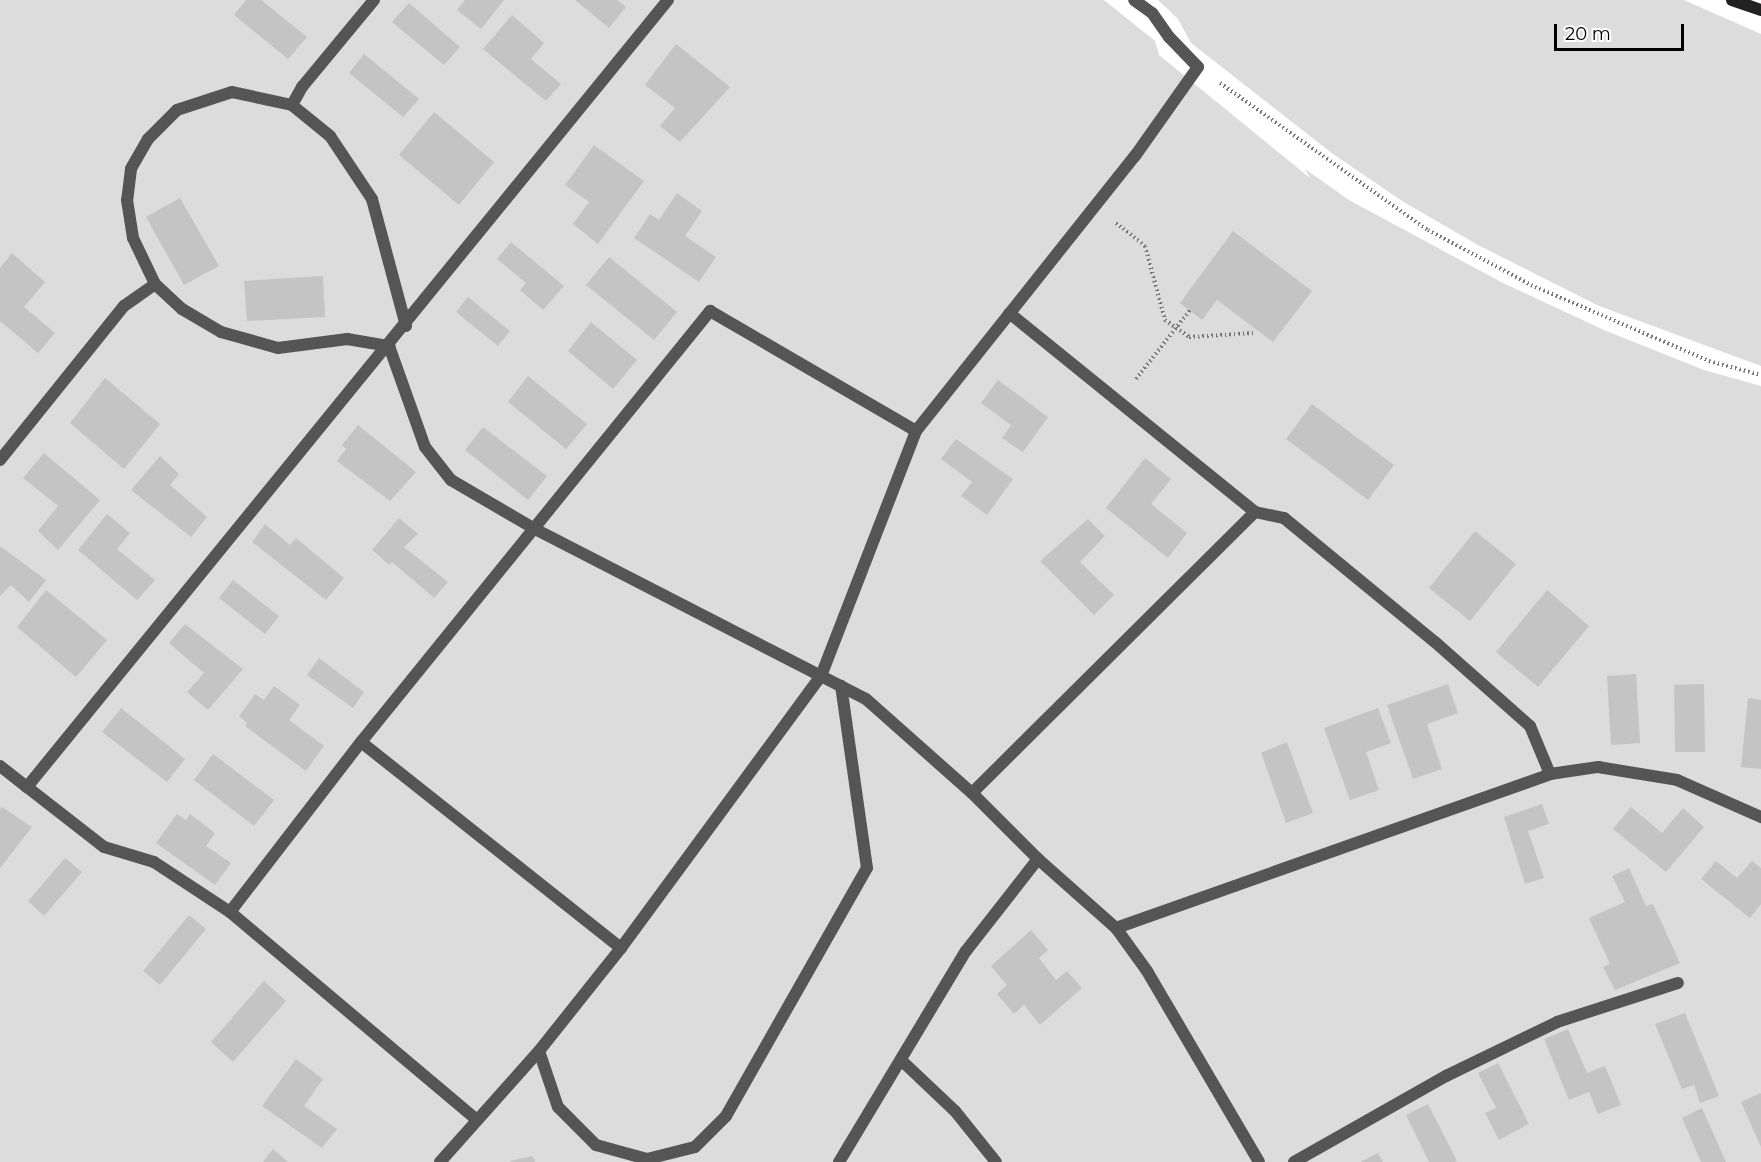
<!DOCTYPE html>
<html>
<head>
<meta charset="utf-8">
<style>
	body { margin:0 }
	#map { position:relative; width:1761px; height:1162px; overflow:hidden; background:#fff; font-family:Montserrat,sans-serif }
	div>[style] { position:absolute }
	.green>* { inset:0; background:#dcdcdc }
	.building>* { inset:0; background:#c4c4c4 }
	.path>* { height:4px; margin-top:-2px; transform-origin:0; background:repeating-linear-gradient(90deg,#777 0 1.5px,transparent 0 4.5px) }
	.lane>* { height:12px; margin:-6px; padding:0 6px; transform-origin:6px; border-radius:6px; background:#555 }
	.secondary>* { height:12px; margin:-6px; padding:0 6px; transform-origin:6px; border-radius:6px; background:#222 }
	span { translate:-50% -50%; white-space:nowrap; text-align:center; line-height:1.15; -webkit-text-stroke:5px #fff; paint-order:stroke }
	.scale { position:absolute; left:1554px; top:24px; width:130px; height:27px; box-sizing:border-box; border:3px solid #000; border-top:0; padding-left:8px; font-size:18px; line-height:21px; white-space:nowrap; color:#000; -webkit-text-stroke:4px #fff; paint-order:stroke }
</style>
</head>
<body>
<div id="map">
	<div class="green">
		<i style="clip-path:polygon(0 0,1104px 0,1155px 41px,1159px 55px,1310px 178px,1305px 169px,1349px 200px,1501px 282px,1604px 330px,1704px 370px,1761px 386px,1761px 1162px,0 1162px)"></i>
		<i style="clip-path:polygon(1158px 0,1684px 0,1761px 34px,1761px 366px,1599px 306px,1478px 245px,1402px 201px,1333px 154px,1191px 43px,1178px 19px)"></i>
	</div>
	<div class="building">
		<i style="clip-path:polygon(246px 0,261px 0,307px 37px,288px 59px,234px 15px)"></i>
		<i style="clip-path:polygon(465px 0,504px 0,481px 29px,457px 10px)"></i>
		<i style="clip-path:polygon(575px 0,617px 0,626px 7px,609px 28px)"></i>
		<i style="clip-path:polygon(409px 3px,460px 47px,444px 65px,392px 22px)"></i>
		<i style="clip-path:polygon(512px 15px,544px 43px,531px 59px,561px 84px,546px 101px,483px 49px)"></i>
		<i style="clip-path:polygon(676px 44px,730px 87px,680px 142px,660px 126px,675px 108px,645px 85px)"></i>
		<i style="clip-path:polygon(364px 54px,419px 99px,403px 117px,349px 73px)"></i>
		<i style="clip-path:polygon(434px 112px,494px 162px,459px 205px,399px 155px)"></i>
		<i style="clip-path:polygon(594px 145px,644px 181px,598px 244px,573px 224px,589px 202px,565px 185px)"></i>
		<i style="clip-path:polygon(677px 193px,702px 211px,685px 236px,716px 257px,699px 282px,634px 238px,650px 214px,659px 220px)"></i>
		<i style="clip-path:polygon(180px 198px,219px 266px,184px 285px,146px 217px)"></i>
		<i style="clip-path:polygon(1233px 231px,1312px 291px,1273px 342px,1217px 300px,1202px 320px,1180px 303px)"></i>
		<i style="clip-path:polygon(511px 242px,564px 286px,543px 310px,520px 290px,526px 283px,497px 259px)"></i>
		<i style="clip-path:polygon(12px 253px,45px 282px,24px 307px,55px 333px,38px 353px,0 321px,0 268px)"></i>
		<i style="clip-path:polygon(609px 257px,677px 312px,654px 340px,586px 285px)"></i>
		<i style="clip-path:polygon(323px 276px,325px 317px,247px 321px,244px 281px)"></i>
		<i style="clip-path:polygon(468px 297px,510px 331px,498px 346px,456px 312px)"></i>
		<i style="clip-path:polygon(591px 322px,637px 360px,613px 389px,568px 351px)"></i>
		<i style="clip-path:polygon(528px 376px,587px 424px,566px 449px,508px 402px)"></i>
		<i style="clip-path:polygon(105px 378px,160px 424px,124px 469px,70px 423px)"></i>
		<i style="clip-path:polygon(998px 380px,1048px 417px,1023px 452px,1002px 438px,1011px 425px,981px 403px)"></i>
		<i style="clip-path:polygon(1312px 404px,1394px 465px,1368px 500px,1286px 439px)"></i>
		<i style="clip-path:polygon(358px 425px,416px 472px,390px 501px,337px 461px,346px 449px,342px 445px)"></i>
		<i style="clip-path:polygon(483px 427px,547px 476px,528px 500px,465px 450px)"></i>
		<i style="clip-path:polygon(956px 439px,1013px 479px,987px 515px,961px 496px,972px 482px,941px 459px)"></i>
		<i style="clip-path:polygon(44px 453px,100px 500px,58px 550px,38px 531px,58px 506px,23px 478px)"></i>
		<i style="clip-path:polygon(160px 456px,179px 474px,170px 485px,207px 517px,191px 537px,131px 490px)"></i>
		<i style="clip-path:polygon(1145px 458px,1171px 479px,1151px 504px,1187px 533px,1168px 558px,1106px 508px)"></i>
		<i style="clip-path:polygon(107px 514px,130px 533px,117px 549px,155px 580px,137px 600px,78px 550px)"></i>
		<i style="clip-path:polygon(399px 518px,418px 534px,404px 547px,448px 582px,434px 598px,392px 562px,389px 565px,372px 550px)"></i>
		<i style="clip-path:polygon(1088px 519px,1105px 536px,1080px 562px,1114px 595px,1094px 615px,1040px 561px)"></i>
		<i style="clip-path:polygon(265px 524px,290px 545px,296px 538px,344px 578px,326px 600px,252px 542px)"></i>
		<i style="clip-path:polygon(1475px 531px,1516px 564px,1470px 621px,1429px 588px)"></i>
		<i style="clip-path:polygon(0 546px,46px 580px,29px 602px,11px 585px,0 596px)"></i>
		<i style="clip-path:polygon(233px 580px,279px 616px,265px 634px,219px 598px)"></i>
		<i style="clip-path:polygon(46px 590px,107px 640px,76px 677px,17px 627px)"></i>
		<i style="clip-path:polygon(1547px 590px,1589px 626px,1538px 687px,1496px 652px)"></i>
		<i style="clip-path:polygon(185px 624px,243px 669px,208px 710px,187px 692px,204px 673px,169px 643px)"></i>
		<i style="clip-path:polygon(319px 658px,364px 692px,353px 708px,307px 675px)"></i>
		<i style="clip-path:polygon(1636px 674px,1640px 743px,1611px 745px,1607px 676px)"></i>
		<i style="clip-path:polygon(1448px 684px,1458px 713px,1427px 724px,1442px 769px,1413px 779px,1387px 705px)"></i>
		<i style="clip-path:polygon(1704px 684px,1705px 752px,1675px 752px,1674px 685px)"></i>
		<i style="clip-path:polygon(274px 686px,300px 705px,289px 720px,324px 746px,306px 771px,245px 726px,247px 723px,239px 716px,255px 694px,264px 700px)"></i>
		<i style="clip-path:polygon(1748px 698px,1761px 700px,1761px 769px,1741px 767px)"></i>
		<i style="clip-path:polygon(121px 708px,185px 759px,167px 782px,102px 732px)"></i>
		<i style="clip-path:polygon(1378px 708px,1391px 743px,1366px 752px,1379px 790px,1350px 800px,1324px 728px)"></i>
		<i style="clip-path:polygon(1287px 742px,1313px 813px,1286px 823px,1261px 753px)"></i>
		<i style="clip-path:polygon(213px 754px,274px 800px,254px 826px,194px 780px)"></i>
		<i style="clip-path:polygon(1542px 804px,1549px 824px,1528px 831px,1544px 878px,1525px 884px,1504px 817px)"></i>
		<i style="clip-path:polygon(2px 807px,32px 827px,0 868px,0 809px)"></i>
		<i style="clip-path:polygon(1631px 807px,1662px 833px,1683px 808px,1704px 827px,1666px 872px,1613px 829px)"></i>
		<i style="clip-path:polygon(177px 814px,186px 820px,190px 814px,215px 833px,206px 846px,231px 863px,215px 885px,156px 843px)"></i>
		<i style="clip-path:polygon(65px 858px,82px 872px,44px 916px,28px 901px)"></i>
		<i style="clip-path:polygon(1716px 861px,1737px 878px,1752px 861px,1761px 868px,1761px 904px,1750px 918px,1701px 879px)"></i>
		<i style="clip-path:polygon(1629px 868px,1646px 906px,1653px 904px,1680px 963px,1615px 990px,1603px 967px,1610px 964px,1589px 918px,1625px 902px,1612px 876px)"></i>
		<i style="clip-path:polygon(189px 915px,206px 929px,160px 985px,143px 971px)"></i>
		<i style="clip-path:polygon(1031px 930px,1048px 950px,1039px 958px,1056px 980px,1067px 971px,1082px 988px,1040px 1025px,1024px 1005px,1014px 1014px,997px 994px,1007px 985px,991px 966px)"></i>
		<i style="clip-path:polygon(264px 981px,286px 1001px,233px 1062px,211px 1042px)"></i>
		<i style="clip-path:polygon(1685px 1013px,1719px 1096px,1700px 1103px,1694px 1085px,1682px 1089px,1655px 1024px)"></i>
		<i style="clip-path:polygon(1568px 1029px,1587px 1073px,1605px 1066px,1621px 1105px,1598px 1114px,1589px 1092px,1569px 1100px,1544px 1039px)"></i>
		<i style="clip-path:polygon(296px 1059px,323px 1079px,304px 1106px,337px 1129px,322px 1148px,262px 1106px)"></i>
		<i style="clip-path:polygon(1498px 1063px,1529px 1124px,1499px 1140px,1485px 1113px,1496px 1108px,1478px 1073px)"></i>
		<i style="clip-path:polygon(1761px 1093px,1761px 1147px,1741px 1102px)"></i>
		<i style="clip-path:polygon(1428px 1104px,1457px 1161px,1455px 1162px,1429px 1162px,1406px 1115px)"></i>
		<i style="clip-path:polygon(1702px 1108px,1726px 1162px,1701px 1162px,1682px 1118px)"></i>
		<i style="clip-path:polygon(273px 1149px,288px 1162px,263px 1162px)"></i>
		<i style="clip-path:polygon(1378px 1153px,1383px 1162px,1360px 1162px)"></i>
		<i style="clip-path:polygon(533px 1156px,535px 1162px,510px 1162px,510px 1161px)"></i>
	</div>
	<div class="path">
		<i style="left:1220px;top:83px;width:255px;rotate:35.3deg"></i>
		<i style="left:1428px;top:230px;width:117px;rotate:28.1deg"></i>
		<i style="left:1531px;top:285px;width:194px;rotate:23.1deg"></i>
		<i style="left:1709px;top:361px;width:54px;rotate:15.1deg"></i>
		<i style="left:1116px;top:223px;width:37px;rotate:38deg"></i>
		<i style="left:1145px;top:246px;width:77px;rotate:74.9deg"></i>
		<i style="left:1165px;top:320px;width:29px;rotate:35deg"></i>
		<i style="left:1189px;top:337px;width:65px;rotate:-3.5deg"></i>
		<i style="left:1136px;top:379px;width:88px;rotate:-52deg"></i>
	</div>
	<div class="lane">
		<i style="left:292px;top:105px;width:21px;rotate:-61deg"></i>
		<i style="left:302px;top:87px;width:113px;rotate:-50.4deg"></i>
		<i style="left:406px;top:326px;width:131px;rotate:-105deg"></i>
		<i style="left:372px;top:199px;width:76px;rotate:-123.7deg"></i>
		<i style="left:330px;top:136px;width:49px;rotate:-140.8deg"></i>
		<i style="left:292px;top:105px;width:61px;rotate:-167.8deg"></i>
		<i style="left:232px;top:92px;width:58px;rotate:161.9deg"></i>
		<i style="left:177px;top:110px;width:41px;rotate:135deg"></i>
		<i style="left:148px;top:139px;width:34px;rotate:120deg"></i>
		<i style="left:131px;top:169px;width:31px;rotate:97deg"></i>
		<i style="left:127px;top:200px;width:38px;rotate:81deg"></i>
		<i style="left:133px;top:238px;width:51px;rotate:64.4deg"></i>
		<i style="left:155px;top:284px;width:37px;rotate:43deg"></i>
		<i style="left:182px;top:309px;width:45px;rotate:30.5deg"></i>
		<i style="left:221px;top:332px;width:59px;rotate:15.7deg"></i>
		<i style="left:278px;top:348px;width:70px;rotate:-7.4deg"></i>
		<i style="left:347px;top:339px;width:43px;rotate:9.5deg"></i>
		<i style="left:389px;top:346px;width:107px;rotate:70.4deg"></i>
		<i style="left:425px;top:447px;width:42px;rotate:51.8deg"></i>
		<i style="left:451px;top:480px;width:95px;rotate:30.3deg"></i>
		<i style="left:533px;top:528px;width:374px;rotate:27.2deg"></i>
		<i style="left:866px;top:699px;width:142px;rotate:41.6deg"></i>
		<i style="left:972px;top:793px;width:93px;rotate:45deg"></i>
		<i style="left:1038px;top:859px;width:104px;rotate:41.5deg"></i>
		<i style="left:1116px;top:928px;width:461px;rotate:-19.5deg"></i>
		<i style="left:1550px;top:774px;width:49px;rotate:-8.3deg"></i>
		<i style="left:1598px;top:767px;width:80px;rotate:9.3deg"></i>
		<i style="left:1677px;top:780px;width:92px;rotate:23.8deg"></i>
		<i style="left:0;top:460px;width:198px;rotate:-51.2deg"></i>
		<i style="left:124px;top:306px;width:38px;rotate:-35deg"></i>
		<i style="left:1255px;top:512px;width:30px;rotate:12deg"></i>
		<i style="left:1284px;top:518px;width:195px;rotate:39.4deg"></i>
		<i style="left:1435px;top:642px;width:127px;rotate:41.5deg"></i>
		<i style="left:1530px;top:726px;width:52px;rotate:67.4deg"></i>
		<i style="left:361px;top:742px;width:332px;rotate:38.4deg"></i>
		<i style="left:0;top:766px;width:34px;rotate:38deg"></i>
		<i style="left:972px;top:793px;width:399px;rotate:-44.8deg"></i>
		<i style="left:1255px;top:512px;width:316px;rotate:-141deg"></i>
		<i style="left:230px;top:912px;width:215px;rotate:-52.4deg"></i>
		<i style="left:361px;top:742px;width:555px;rotate:-51deg"></i>
		<i style="left:710px;top:311px;width:238px;rotate:30.2deg"></i>
		<i style="left:1116px;top:928px;width:53px;rotate:54.2deg"></i>
		<i style="left:1147px;top:971px;width:221px;rotate:59.6deg"></i>
		<i style="left:539px;top:1051px;width:59px;rotate:71.3deg"></i>
		<i style="left:558px;top:1107px;width:54px;rotate:45deg"></i>
		<i style="left:596px;top:1145px;width:53px;rotate:15.4deg"></i>
		<i style="left:647px;top:1159px;width:49px;rotate:-14deg"></i>
		<i style="left:695px;top:1147px;width:44px;rotate:-45deg"></i>
		<i style="left:726px;top:1116px;width:285px;rotate:-60.4deg"></i>
		<i style="left:867px;top:868px;width:184px;rotate:-98.1deg"></i>
		<i style="left:901px;top:1060px;width:74px;rotate:43.4deg"></i>
		<i style="left:955px;top:1111px;width:65px;rotate:51.2deg"></i>
		<i style="left:477px;top:1120px;width:323px;rotate:-139.9deg"></i>
		<i style="left:230px;top:912px;width:91px;rotate:-146.7deg"></i>
		<i style="left:154px;top:862px;width:52px;rotate:-163.3deg"></i>
		<i style="left:104px;top:847px;width:98px;rotate:-142.1deg"></i>
		<i style="left:27px;top:787px;width:1015px;rotate:-50.84deg"></i>
		<i style="left:440px;top:1162px;width:149px;rotate:-48.3deg"></i>
		<i style="left:539px;top:1051px;width:132px;rotate:-51.5deg"></i>
		<i style="left:621px;top:948px;width:338px;rotate:-53.7deg"></i>
		<i style="left:821px;top:676px;width:263px;rotate:-68.8deg"></i>
		<i style="left:916px;top:431px;width:352px;rotate:-51.5deg"></i>
		<i style="left:1135px;top:156px;width:109px;rotate:-54.7deg"></i>
		<i style="left:1198px;top:67px;width:42px;rotate:-134deg"></i>
		<i style="left:1169px;top:37px;width:29px;rotate:-125deg"></i>
		<i style="left:1152px;top:13px;width:22px;rotate:-144deg"></i>
		<i style="left:839px;top:1162px;width:246px;rotate:-59deg"></i>
		<i style="left:966px;top:951px;width:117px;rotate:-52deg"></i>
		<i style="left:1294px;top:1162px;width:175px;rotate:-29.5deg"></i>
		<i style="left:1446px;top:1076px;width:123px;rotate:-25.9deg"></i>
		<i style="left:1557px;top:1022px;width:127px;rotate:-17.9deg"></i>
	</div>
	<div class="secondary">
		<i style="left:1732px;top:0;width:31px;rotate:19deg"></i>
	</div>
	<div class="scale">20 m</div>
</div>
</body>
</html>
